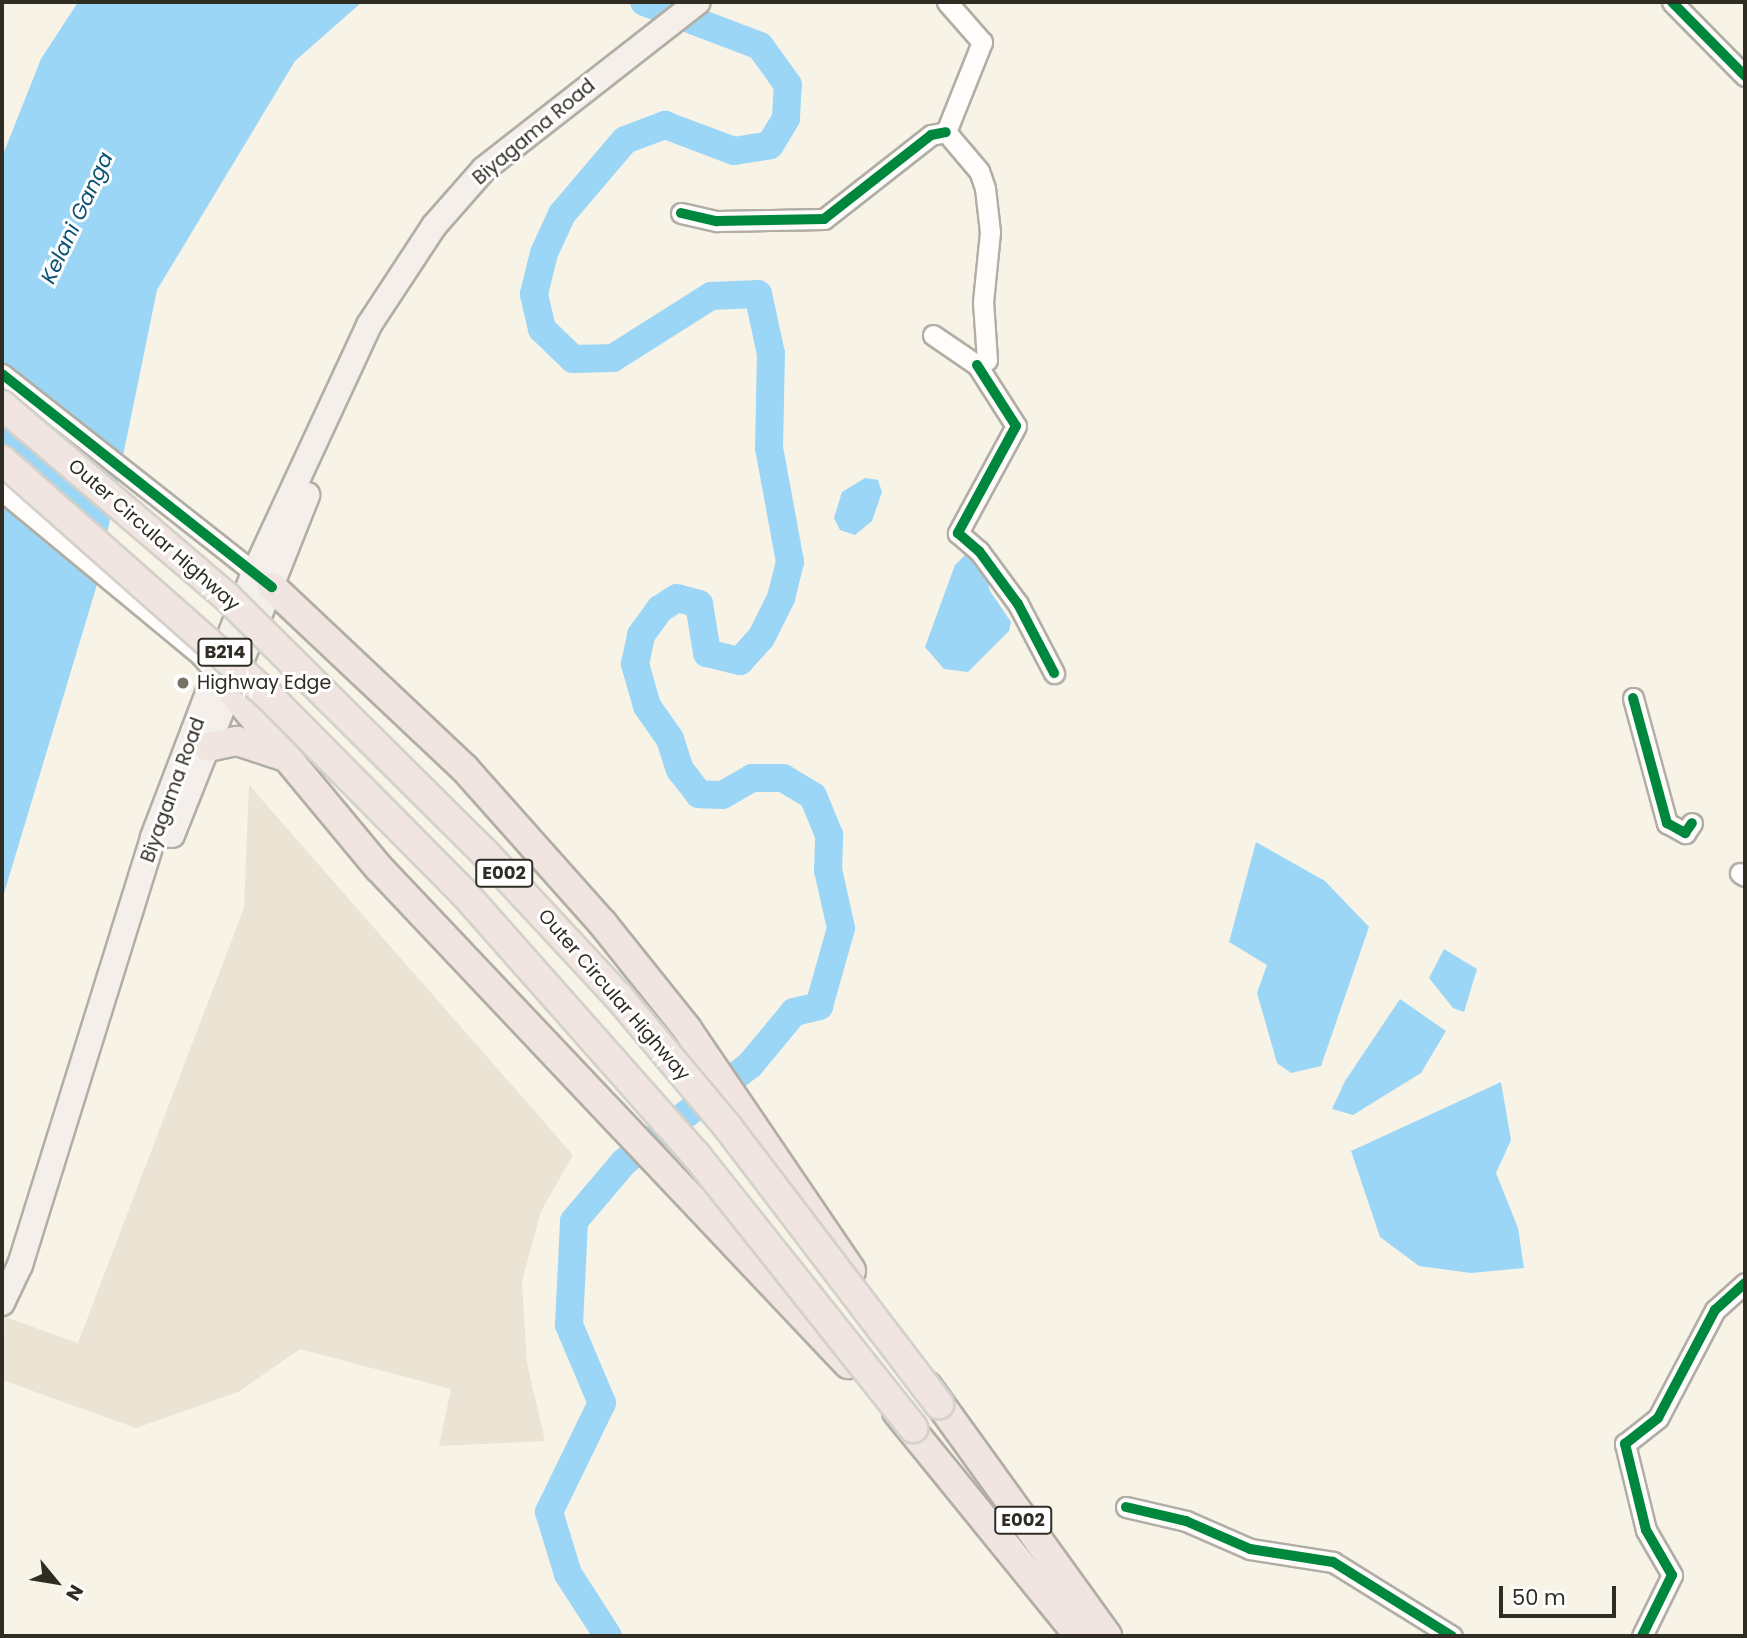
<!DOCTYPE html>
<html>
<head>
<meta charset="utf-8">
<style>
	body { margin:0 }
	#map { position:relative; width:1747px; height:1638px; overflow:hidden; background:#f8f3e7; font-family:Poppins,sans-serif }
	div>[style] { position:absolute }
	.industrial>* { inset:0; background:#ebe3d3 }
	.water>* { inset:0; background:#9bd6f6 }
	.river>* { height:28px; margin:-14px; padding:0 14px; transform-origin:14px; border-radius:14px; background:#9bd6f6 }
	.roads { filter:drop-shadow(2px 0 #b2aea5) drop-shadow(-2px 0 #b2aea5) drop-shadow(0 2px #b2aea5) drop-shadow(0 -2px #b2aea5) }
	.minor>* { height:19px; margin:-9.5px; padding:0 9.5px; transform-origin:9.5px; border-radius:9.5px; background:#fefdfb }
	.major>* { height:24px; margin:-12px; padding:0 12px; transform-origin:12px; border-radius:12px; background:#f5efeb }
	.highway>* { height:28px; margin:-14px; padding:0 14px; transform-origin:14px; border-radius:14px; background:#f0e5e1 }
	.bridges { filter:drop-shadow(2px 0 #d3d1ca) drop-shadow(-2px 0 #d3d1ca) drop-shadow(0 2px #d3d1ca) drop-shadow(0 -2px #d3d1ca) }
	.highway-bridge>* { height:28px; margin:-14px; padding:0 14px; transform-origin:14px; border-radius:14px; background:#f0e5e1 }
	.cycleway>* { height:10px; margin:-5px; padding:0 5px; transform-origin:5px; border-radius:5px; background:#00873e }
	.dots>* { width:19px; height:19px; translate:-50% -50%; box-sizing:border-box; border:4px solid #fff; border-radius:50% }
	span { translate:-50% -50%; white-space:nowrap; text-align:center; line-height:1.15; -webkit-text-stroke:6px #fff; paint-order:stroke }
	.shield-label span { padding:2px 5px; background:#fff; border:2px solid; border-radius:5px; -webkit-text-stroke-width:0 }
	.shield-label { font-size:18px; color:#2f2c24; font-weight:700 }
	.street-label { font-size:19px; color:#2f2c24 }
	.poi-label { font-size:19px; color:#2f2c24 }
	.left { translate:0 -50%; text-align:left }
	.water-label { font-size:21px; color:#095272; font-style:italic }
	.frame { position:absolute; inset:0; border:4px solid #2f2c24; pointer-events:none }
	.north { position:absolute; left:21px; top:1547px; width:70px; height:70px; -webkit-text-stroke:5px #fff; paint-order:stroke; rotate:120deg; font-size:19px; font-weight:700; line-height:28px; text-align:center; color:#2f2c24 }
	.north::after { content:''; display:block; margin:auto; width:24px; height:32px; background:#2f2c24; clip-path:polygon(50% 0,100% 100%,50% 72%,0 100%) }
	.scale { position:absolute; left:1499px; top:1586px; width:117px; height:32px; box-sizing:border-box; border:4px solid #2f2c24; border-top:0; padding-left:9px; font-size:21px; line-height:24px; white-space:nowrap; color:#2f2c24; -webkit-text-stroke:5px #fff; paint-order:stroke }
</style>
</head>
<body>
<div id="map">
	<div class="industrial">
		<i style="clip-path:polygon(249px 785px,573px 1155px,541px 1211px,522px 1282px,527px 1363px,545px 1441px,439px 1446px,451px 1389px,300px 1349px,238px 1392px,136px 1428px,2px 1380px,5px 1317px,78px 1343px,244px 908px)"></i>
	</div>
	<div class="water">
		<i style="clip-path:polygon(78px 2px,362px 2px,295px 61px,157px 290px,96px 588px,2px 900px,2px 157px,41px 59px)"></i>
		<i style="clip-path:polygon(865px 478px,878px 480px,882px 492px,872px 521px,855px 535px,840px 530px,834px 518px,842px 492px)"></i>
		<i style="clip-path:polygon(965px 555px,972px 556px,985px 571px,990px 591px,1011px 622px,1009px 631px,968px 672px,944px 669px,925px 647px,955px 565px)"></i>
		<i style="clip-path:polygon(1256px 842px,1325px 881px,1369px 927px,1321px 1066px,1291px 1073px,1277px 1063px,1257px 993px,1267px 965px,1229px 942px)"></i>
		<i style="clip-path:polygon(1444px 949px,1477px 969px,1464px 1012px,1453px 1008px,1429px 978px)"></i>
		<i style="clip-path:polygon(1400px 999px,1446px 1031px,1421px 1073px,1353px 1115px,1332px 1109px,1345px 1081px)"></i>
		<i style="clip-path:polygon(1501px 1082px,1511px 1140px,1496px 1173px,1518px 1228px,1524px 1268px,1471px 1273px,1419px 1266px,1380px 1237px,1351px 1151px)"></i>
	</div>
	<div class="river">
		<i style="left:608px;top:1636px;width:74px;rotate:-122.8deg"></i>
		<i style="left:568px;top:1574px;width:65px;rotate:-107deg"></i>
		<i style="left:549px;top:1512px;width:121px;rotate:-64.1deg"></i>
		<i style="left:602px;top:1403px;width:85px;rotate:-112.9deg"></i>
		<i style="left:569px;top:1325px;width:104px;rotate:-87.2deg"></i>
		<i style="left:574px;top:1221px;width:77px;rotate:-49.7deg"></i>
		<i style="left:624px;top:1162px;width:159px;rotate:-37.6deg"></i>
		<i style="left:750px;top:1065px;width:69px;rotate:-50.3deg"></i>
		<i style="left:794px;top:1012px;width:26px;rotate:-13deg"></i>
		<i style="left:819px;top:1006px;width:81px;rotate:-74.2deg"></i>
		<i style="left:841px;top:928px;width:59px;rotate:-102.6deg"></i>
		<i style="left:828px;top:870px;width:35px;rotate:-88deg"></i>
		<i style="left:829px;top:835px;width:42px;rotate:-112.3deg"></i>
		<i style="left:813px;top:796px;width:35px;rotate:-149deg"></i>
		<i style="left:783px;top:778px;width:31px;rotate:180deg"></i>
		<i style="left:752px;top:778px;width:34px;rotate:150deg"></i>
		<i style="left:722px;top:795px;width:23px;rotate:-178deg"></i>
		<i style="left:699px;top:794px;width:31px;rotate:-128deg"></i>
		<i style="left:680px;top:770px;width:33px;rotate:-108deg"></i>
		<i style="left:670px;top:739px;width:40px;rotate:-124.9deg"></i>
		<i style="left:647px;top:706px;width:44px;rotate:-105.9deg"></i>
		<i style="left:635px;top:664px;width:30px;rotate:-78deg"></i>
		<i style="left:641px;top:635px;width:32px;rotate:-54deg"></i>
		<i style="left:660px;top:609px;width:20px;rotate:-33deg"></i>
		<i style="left:677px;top:598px;width:23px;rotate:15deg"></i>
		<i style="left:699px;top:604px;width:50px;rotate:80.7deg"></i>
		<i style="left:707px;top:653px;width:34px;rotate:14deg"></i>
		<i style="left:740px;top:661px;width:31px;rotate:-48deg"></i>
		<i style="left:761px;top:638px;width:45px;rotate:-63.4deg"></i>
		<i style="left:781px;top:598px;width:37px;rotate:-76deg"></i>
		<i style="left:790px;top:562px;width:116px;rotate:-100.4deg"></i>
		<i style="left:769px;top:448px;width:94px;rotate:-88.8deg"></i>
		<i style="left:771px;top:354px;width:61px;rotate:-102.2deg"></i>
		<i style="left:758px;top:294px;width:47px;rotate:177.6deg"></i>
		<i style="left:711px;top:296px;width:116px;rotate:147.7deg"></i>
		<i style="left:613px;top:358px;width:40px;rotate:178.6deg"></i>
		<i style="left:573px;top:359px;width:43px;rotate:-135.9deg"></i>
		<i style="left:542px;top:329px;width:36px;rotate:-103deg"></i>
		<i style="left:534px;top:294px;width:42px;rotate:-76.3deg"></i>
		<i style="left:544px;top:253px;width:43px;rotate:-65.2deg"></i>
		<i style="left:562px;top:214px;width:97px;rotate:-49.6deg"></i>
		<i style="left:625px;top:140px;width:43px;rotate:-20.6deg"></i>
		<i style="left:665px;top:125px;width:74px;rotate:20.6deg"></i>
		<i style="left:734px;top:151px;width:36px;rotate:-9deg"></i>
		<i style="left:770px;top:145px;width:31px;rotate:-59deg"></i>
		<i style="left:786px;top:118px;width:33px;rotate:-87deg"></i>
		<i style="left:788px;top:85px;width:48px;rotate:-125.7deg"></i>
		<i style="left:760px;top:46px;width:124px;rotate:-159.2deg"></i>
	</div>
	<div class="roads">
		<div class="minor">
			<i style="left:1672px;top:2px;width:104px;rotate:45.4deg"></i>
			<i style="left:946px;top:132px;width:97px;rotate:-68.2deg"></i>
			<i style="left:982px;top:42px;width:53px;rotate:-131.2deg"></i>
			<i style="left:681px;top:213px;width:37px;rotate:13deg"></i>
			<i style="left:717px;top:221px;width:107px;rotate:-1.1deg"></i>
			<i style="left:824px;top:219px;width:136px;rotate:-38.1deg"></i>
			<i style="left:931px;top:135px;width:15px;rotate:-11deg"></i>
			<i style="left:933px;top:335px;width:53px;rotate:34.3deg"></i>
			<i style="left:977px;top:365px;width:11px;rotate:-27deg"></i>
			<i style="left:987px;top:360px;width:58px;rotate:-93.9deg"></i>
			<i style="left:983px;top:302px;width:70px;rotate:-84.3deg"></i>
			<i style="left:990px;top:232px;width:44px;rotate:-96.5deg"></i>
			<i style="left:985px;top:188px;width:18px;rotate:-109deg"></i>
			<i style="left:979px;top:171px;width:51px;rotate:-130.2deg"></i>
			<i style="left:977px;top:365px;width:72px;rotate:57.4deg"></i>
			<i style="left:1016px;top:426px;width:122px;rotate:118.5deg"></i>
			<i style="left:958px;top:533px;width:28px;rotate:41deg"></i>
			<i style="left:979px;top:551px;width:66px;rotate:53.7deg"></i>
			<i style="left:1018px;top:604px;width:78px;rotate:62.4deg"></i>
			<i style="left:2px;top:374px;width:335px;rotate:38.2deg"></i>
			<i style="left:2px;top:491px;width:256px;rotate:39.6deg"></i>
			<i style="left:199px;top:654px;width:38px;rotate:48deg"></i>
			<i style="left:1633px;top:698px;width:130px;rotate:74.8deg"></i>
			<i style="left:1667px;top:823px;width:21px;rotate:29deg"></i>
			<i style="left:1685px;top:833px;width:12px;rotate:-55deg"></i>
			<i style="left:1740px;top:873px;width:6px;rotate:31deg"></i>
			<i style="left:1126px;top:1507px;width:62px;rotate:13.1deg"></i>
			<i style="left:1186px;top:1521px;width:70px;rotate:23.6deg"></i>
			<i style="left:1250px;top:1549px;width:84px;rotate:8.9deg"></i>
			<i style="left:1333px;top:1562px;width:140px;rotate:31.9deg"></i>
			<i style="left:1642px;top:1636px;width:68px;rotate:-63.8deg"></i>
			<i style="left:1672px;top:1575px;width:52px;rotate:-120deg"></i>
			<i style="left:1646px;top:1530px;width:89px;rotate:-103.7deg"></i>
			<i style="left:1625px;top:1444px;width:42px;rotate:-38.2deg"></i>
			<i style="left:1658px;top:1418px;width:122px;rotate:-62.2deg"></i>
			<i style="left:1715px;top:1310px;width:40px;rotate:-42deg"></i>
		</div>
		<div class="major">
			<i style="left:172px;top:835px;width:366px;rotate:-68.3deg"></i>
			<i style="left:2px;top:1303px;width:42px;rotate:-64.7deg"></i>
			<i style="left:20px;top:1265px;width:448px;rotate:-72.7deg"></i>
			<i style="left:153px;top:837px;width:283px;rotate:-69.1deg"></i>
			<i style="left:254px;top:573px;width:273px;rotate:-65.1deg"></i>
			<i style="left:369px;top:325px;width:118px;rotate:-56.7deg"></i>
			<i style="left:434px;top:226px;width:76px;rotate:-48.7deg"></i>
			<i style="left:484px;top:169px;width:271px;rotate:-38deg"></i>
		</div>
		<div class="highway">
			<i style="left:272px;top:587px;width:265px;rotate:43.3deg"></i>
			<i style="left:465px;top:769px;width:208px;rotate:48.3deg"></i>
			<i style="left:603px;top:924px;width:134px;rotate:51.3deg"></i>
			<i style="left:687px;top:1029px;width:292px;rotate:55.8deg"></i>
			<i style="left:231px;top:690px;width:231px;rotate:50.3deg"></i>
			<i style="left:379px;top:868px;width:683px;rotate:46.6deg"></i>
			<i style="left:208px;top:747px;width:30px;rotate:-12deg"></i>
			<i style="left:237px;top:741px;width:47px;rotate:18.4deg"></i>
			<i style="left:927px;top:1386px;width:308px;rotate:54.2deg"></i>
			<i style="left:897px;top:1412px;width:289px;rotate:50.9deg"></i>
		</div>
	</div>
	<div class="bridges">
		<div class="highway-bridge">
			<i style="left:2px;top:405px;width:297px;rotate:40.5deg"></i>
			<i style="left:228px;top:598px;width:363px;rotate:44.8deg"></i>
			<i style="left:486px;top:854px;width:194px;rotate:47.1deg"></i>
			<i style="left:618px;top:996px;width:170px;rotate:50deg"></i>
			<i style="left:727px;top:1126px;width:350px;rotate:52.7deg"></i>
			<i style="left:2px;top:460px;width:358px;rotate:41.5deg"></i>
			<i style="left:270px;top:697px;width:276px;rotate:45.3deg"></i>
			<i style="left:464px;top:893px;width:350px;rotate:48.5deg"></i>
			<i style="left:696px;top:1155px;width:349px;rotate:51.5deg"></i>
		</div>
	</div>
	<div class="cycleway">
		<i style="left:1672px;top:2px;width:104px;rotate:45.4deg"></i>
		<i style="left:681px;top:213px;width:37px;rotate:13deg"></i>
		<i style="left:717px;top:221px;width:107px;rotate:-1.1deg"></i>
		<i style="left:824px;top:219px;width:136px;rotate:-38.1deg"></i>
		<i style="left:931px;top:135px;width:15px;rotate:-11deg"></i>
		<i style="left:977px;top:365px;width:72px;rotate:57.4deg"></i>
		<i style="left:1016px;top:426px;width:122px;rotate:118.5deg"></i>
		<i style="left:958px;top:533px;width:28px;rotate:41deg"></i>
		<i style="left:979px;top:551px;width:66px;rotate:53.7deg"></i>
		<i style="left:1018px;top:604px;width:78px;rotate:62.4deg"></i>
		<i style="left:2px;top:374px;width:344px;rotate:38.3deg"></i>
		<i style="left:1633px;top:698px;width:130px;rotate:74.8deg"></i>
		<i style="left:1667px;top:823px;width:21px;rotate:29deg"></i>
		<i style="left:1685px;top:833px;width:12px;rotate:-55deg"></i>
		<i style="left:1126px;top:1507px;width:62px;rotate:13.1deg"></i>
		<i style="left:1186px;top:1521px;width:70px;rotate:23.6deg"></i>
		<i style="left:1250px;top:1549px;width:84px;rotate:8.9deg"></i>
		<i style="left:1333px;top:1562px;width:140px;rotate:31.9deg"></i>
		<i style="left:1642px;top:1636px;width:68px;rotate:-63.8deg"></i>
		<i style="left:1672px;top:1575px;width:52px;rotate:-120deg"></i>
		<i style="left:1646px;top:1530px;width:89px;rotate:-103.7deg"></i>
		<i style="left:1625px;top:1444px;width:42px;rotate:-38.2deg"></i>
		<i style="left:1658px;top:1418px;width:122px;rotate:-62.2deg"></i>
		<i style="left:1715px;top:1310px;width:40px;rotate:-42deg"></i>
	</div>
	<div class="dots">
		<i style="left:183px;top:683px;background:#757268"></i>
	</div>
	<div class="shield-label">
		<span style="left:225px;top:652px">B214</span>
		<span style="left:504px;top:873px">E002</span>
		<span style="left:1023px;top:1520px">E002</span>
	</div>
	<div class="street-label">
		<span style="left:534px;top:132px;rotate:-40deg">Biyagama Road</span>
		<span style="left:154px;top:535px;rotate:41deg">Outer Circular Highway</span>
		<span style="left:173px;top:790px;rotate:-70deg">Biyagama Road</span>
		<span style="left:614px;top:995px;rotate:49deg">Outer Circular Highway</span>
	</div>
	<div class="poi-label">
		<span class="left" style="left:197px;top:683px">Highway Edge</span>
	</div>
	<div class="water-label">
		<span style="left:77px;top:218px;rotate:-65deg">Kelani Ganga</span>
	</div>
	<div class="frame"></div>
	<div class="north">N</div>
	<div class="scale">50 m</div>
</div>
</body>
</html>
